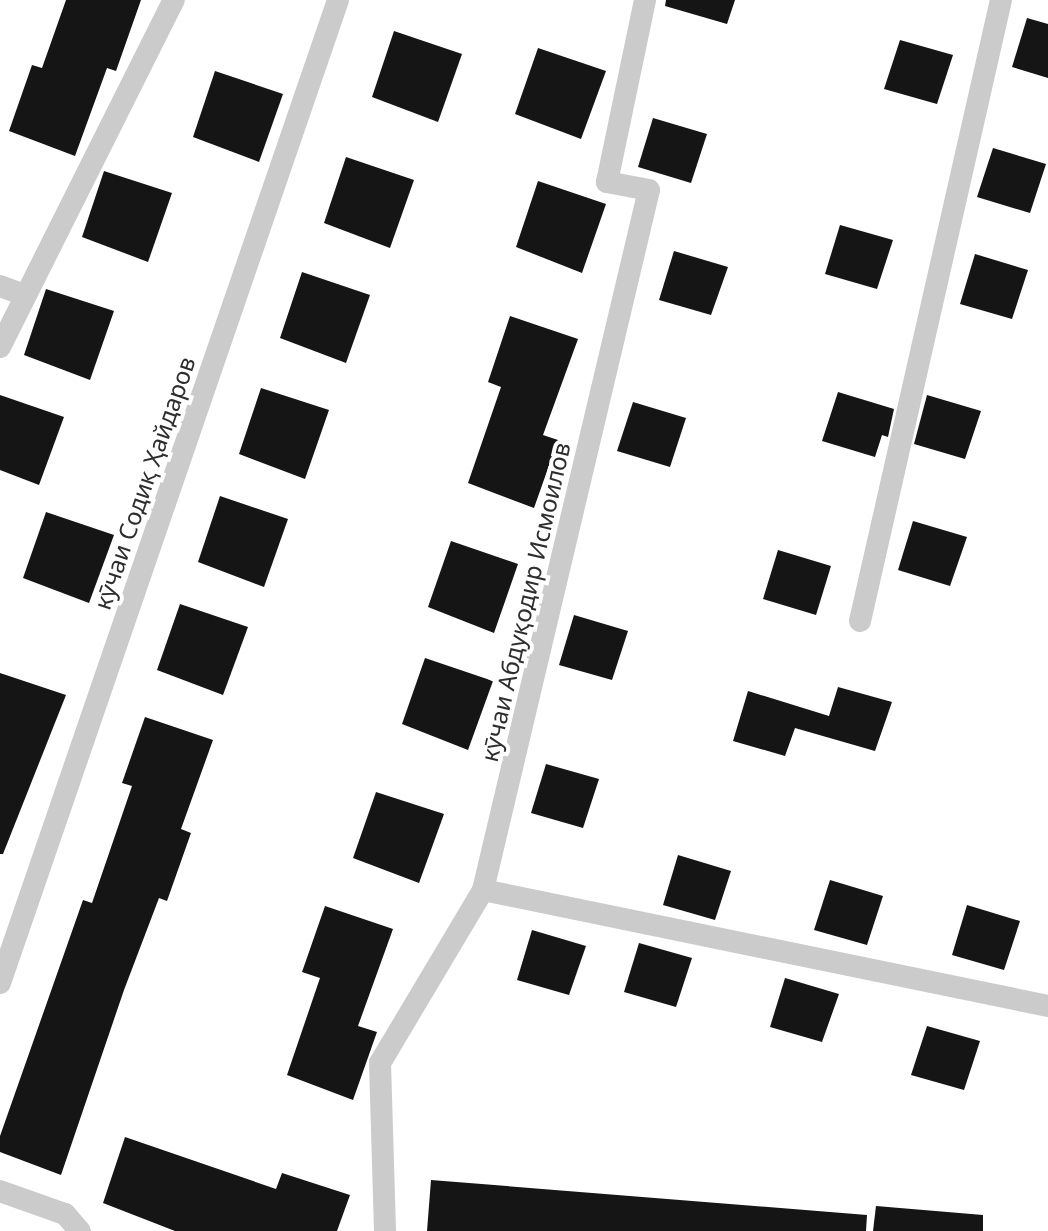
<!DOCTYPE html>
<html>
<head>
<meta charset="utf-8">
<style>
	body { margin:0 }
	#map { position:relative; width:1048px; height:1231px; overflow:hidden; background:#fff; font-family:"Noto Sans",sans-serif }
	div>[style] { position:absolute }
	.building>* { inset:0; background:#151515 }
	.street>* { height:22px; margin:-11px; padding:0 11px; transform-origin:11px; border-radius:11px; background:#cbcbcb }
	span { translate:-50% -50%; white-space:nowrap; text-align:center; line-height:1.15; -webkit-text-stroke:8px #fff; paint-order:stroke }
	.street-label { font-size:24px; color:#2e2e2e }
</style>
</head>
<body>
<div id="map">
	<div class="building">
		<i style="clip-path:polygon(66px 0,141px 0,116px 71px,107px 68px,75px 156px,9px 131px,32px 65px,42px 68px)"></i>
		<i style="clip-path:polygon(666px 0,735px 0,727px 24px,665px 6px)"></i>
		<i style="clip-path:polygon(1027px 18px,1048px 24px,1048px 78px,1012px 67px)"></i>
		<i style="clip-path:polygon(394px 31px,462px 54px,438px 122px,372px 97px)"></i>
		<i style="clip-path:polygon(900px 40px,953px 55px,937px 104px,884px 89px)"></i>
		<i style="clip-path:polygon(538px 48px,606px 71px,581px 139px,515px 114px)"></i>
		<i style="clip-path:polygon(215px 71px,283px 94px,259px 162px,193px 137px)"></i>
		<i style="clip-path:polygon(653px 118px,707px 134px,691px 183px,638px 167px)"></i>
		<i style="clip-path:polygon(993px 148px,1046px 164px,1030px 213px,977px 197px)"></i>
		<i style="clip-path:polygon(346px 157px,414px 180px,390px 248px,324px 223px)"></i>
		<i style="clip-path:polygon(104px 171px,172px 193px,148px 262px,82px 237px)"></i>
		<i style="clip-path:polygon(538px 181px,606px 204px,582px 273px,516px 247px)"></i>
		<i style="clip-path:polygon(840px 225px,893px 240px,877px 289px,825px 274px)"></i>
		<i style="clip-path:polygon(674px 251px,728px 267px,711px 315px,659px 300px)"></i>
		<i style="clip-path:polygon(975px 254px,1028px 270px,1012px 319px,960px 304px)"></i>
		<i style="clip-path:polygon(302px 272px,370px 295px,346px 363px,280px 338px)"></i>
		<i style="clip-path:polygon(46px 289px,114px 311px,90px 380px,24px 355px)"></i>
		<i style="clip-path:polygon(510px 316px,578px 339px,543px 435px,558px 440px,534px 508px,468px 483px,501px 387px,488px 382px)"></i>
		<i style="clip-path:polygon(261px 388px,329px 410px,305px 479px,239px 454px)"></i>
		<i style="clip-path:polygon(838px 392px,894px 409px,888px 437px,882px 435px,875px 457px,822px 441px)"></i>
		<i style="clip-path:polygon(0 395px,64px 417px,39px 485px,0 470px)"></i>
		<i style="clip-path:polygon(927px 395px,981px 411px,965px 459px,914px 444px)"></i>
		<i style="clip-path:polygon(633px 402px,686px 418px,670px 467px,617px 451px)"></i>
		<i style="clip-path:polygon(220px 496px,288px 519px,264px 587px,198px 562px)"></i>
		<i style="clip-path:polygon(46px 512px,114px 535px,89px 603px,23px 578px)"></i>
		<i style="clip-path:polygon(913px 521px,967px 537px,950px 586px,898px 570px)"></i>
		<i style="clip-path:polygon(451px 541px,518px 564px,494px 633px,428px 607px)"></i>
		<i style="clip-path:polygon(778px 550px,831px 566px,816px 615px,763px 599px)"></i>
		<i style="clip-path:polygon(180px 604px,248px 627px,223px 695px,157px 670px)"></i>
		<i style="clip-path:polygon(574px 615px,628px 631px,612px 680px,559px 665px)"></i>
		<i style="clip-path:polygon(425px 658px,493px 681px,468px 750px,402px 724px)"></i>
		<i style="clip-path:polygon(0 673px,66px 695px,3px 854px,0 854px)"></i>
		<i style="clip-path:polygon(838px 687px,892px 702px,875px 751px,795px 728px,785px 756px,733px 741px,748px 691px,829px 716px)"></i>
		<i style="clip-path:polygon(145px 717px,213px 740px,181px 829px,191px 833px,167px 901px,159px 898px,124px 990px,61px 1175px,0 1152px,0 1136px,83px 900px,92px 903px,132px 786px,122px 783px)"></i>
		<i style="clip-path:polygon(546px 764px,599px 779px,583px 828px,531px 813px)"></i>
		<i style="clip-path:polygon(376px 792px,444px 814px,419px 883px,353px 858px)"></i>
		<i style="clip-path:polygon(678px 855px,731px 871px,715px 920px,663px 905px)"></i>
		<i style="clip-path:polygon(830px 880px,883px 896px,867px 945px,814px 930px)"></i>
		<i style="clip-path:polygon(967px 905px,1020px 921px,1004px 970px,952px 955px)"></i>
		<i style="clip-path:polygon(325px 906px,393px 929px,358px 1026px,377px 1032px,353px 1100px,287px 1075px,320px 978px,302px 972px)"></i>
		<i style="clip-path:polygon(532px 930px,586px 946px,569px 995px,517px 980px)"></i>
		<i style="clip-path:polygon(639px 943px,692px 958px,676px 1007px,624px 992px)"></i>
		<i style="clip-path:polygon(785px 978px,839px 994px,822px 1042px,770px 1027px)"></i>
		<i style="clip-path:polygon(927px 1026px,980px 1041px,964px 1090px,911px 1075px)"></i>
		<i style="clip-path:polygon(125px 1137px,276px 1189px,282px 1173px,350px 1195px,337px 1231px,175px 1231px,103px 1203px)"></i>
		<i style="clip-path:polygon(431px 1180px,867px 1215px,866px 1231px,427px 1231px)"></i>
		<i style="clip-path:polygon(876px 1206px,983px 1215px,983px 1231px,873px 1231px)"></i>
	</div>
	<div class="street">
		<i style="left:0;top:286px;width:27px;rotate:20deg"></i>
		<i style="left:0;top:347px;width:388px;rotate:-63.4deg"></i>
		<i style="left:860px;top:621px;width:637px;rotate:-77.21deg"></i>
		<i style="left:483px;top:890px;width:577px;rotate:11.6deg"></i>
		<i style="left:0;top:983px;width:1039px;rotate:-71.02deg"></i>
		<i style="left:0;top:1191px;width:69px;rotate:19.5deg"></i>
		<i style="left:65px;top:1214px;width:23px;rotate:49deg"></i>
		<i style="left:385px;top:1231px;width:168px;rotate:-91.7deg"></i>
		<i style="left:380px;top:1063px;width:201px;rotate:-59.2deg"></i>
		<i style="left:483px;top:890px;width:719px;rotate:-76.66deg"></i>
		<i style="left:649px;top:190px;width:43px;rotate:-169.2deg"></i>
		<i style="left:607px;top:182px;width:186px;rotate:-78.2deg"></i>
	</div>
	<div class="street-label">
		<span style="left:144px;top:483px;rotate:-71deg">кӯчаи Содиқ Ҳайдаров</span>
		<span style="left:525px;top:602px;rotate:-77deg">кӯчаи Абдуқодир Исмоилов</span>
	</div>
</div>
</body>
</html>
